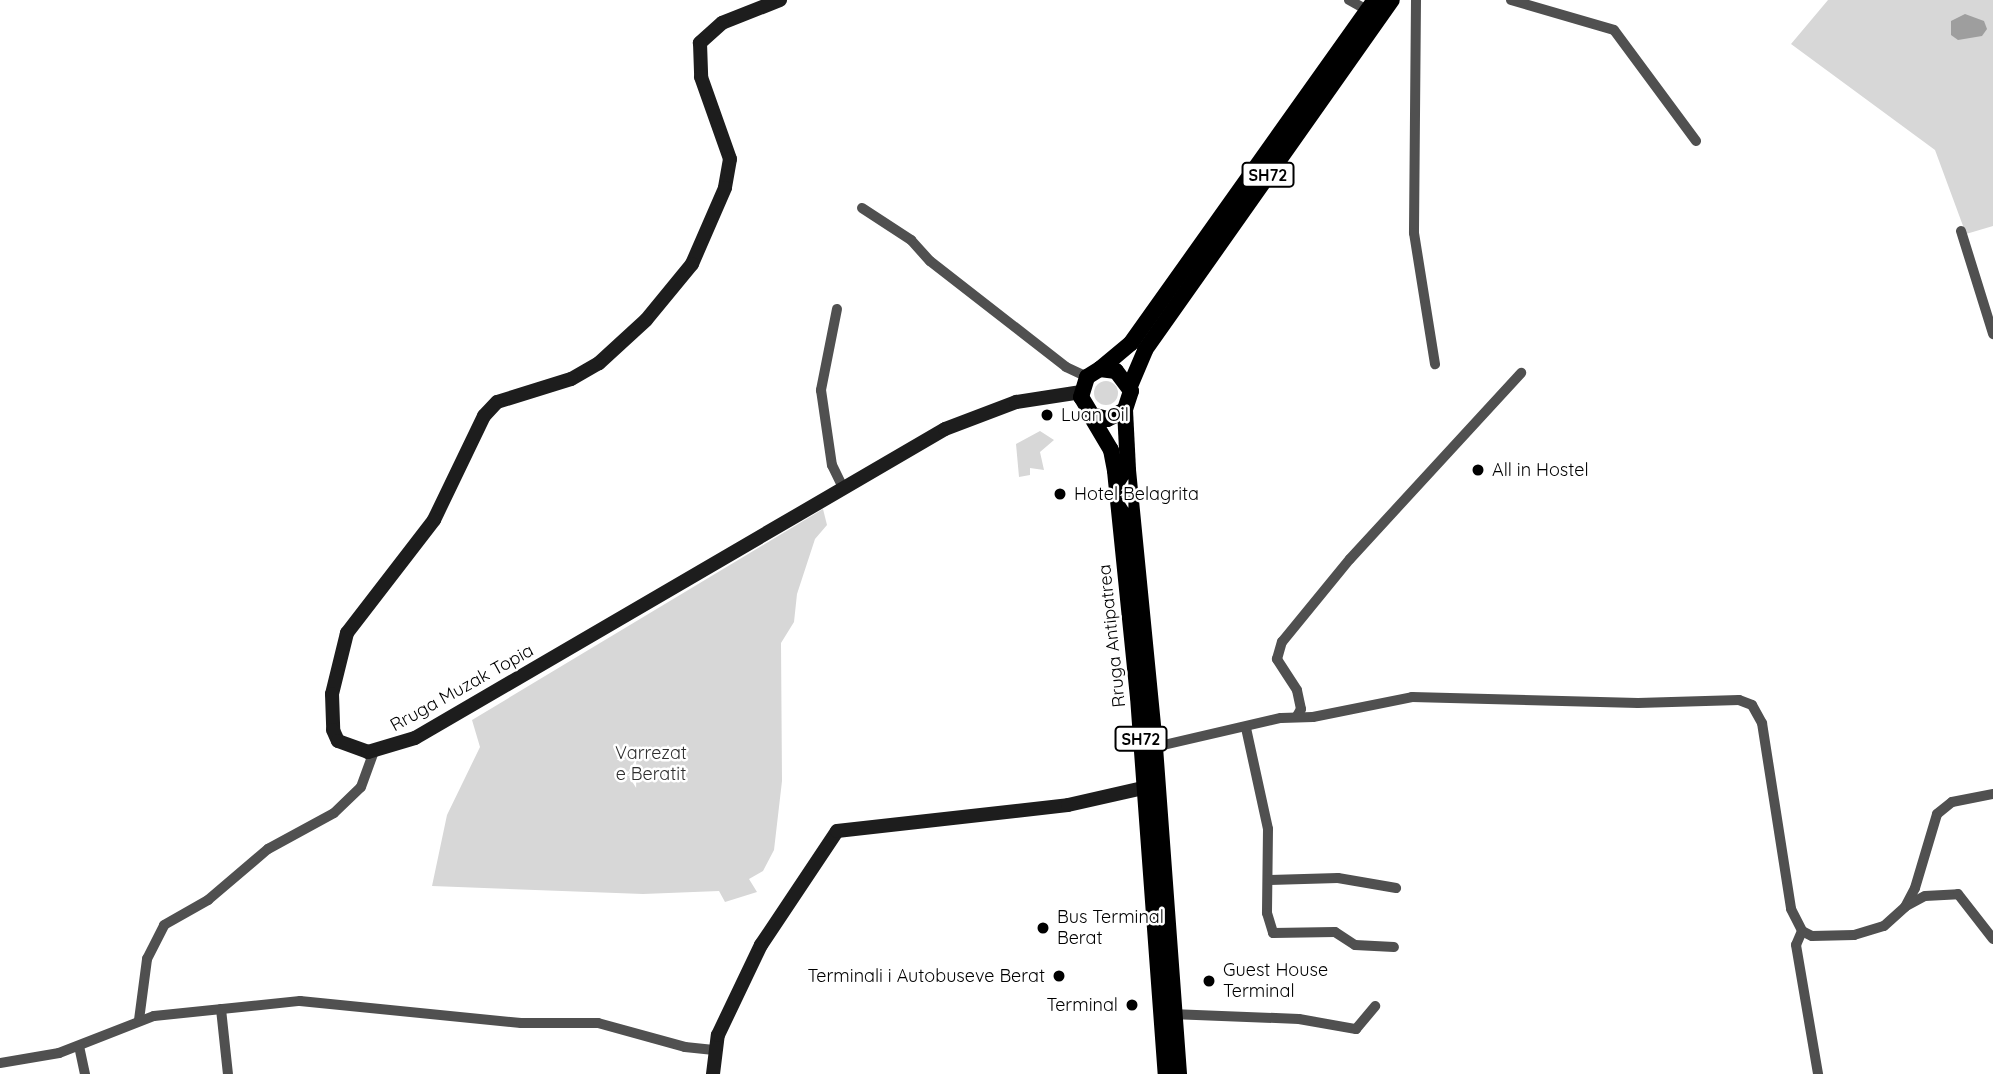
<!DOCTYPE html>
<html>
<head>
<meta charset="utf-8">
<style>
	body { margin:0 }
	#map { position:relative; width:1993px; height:1074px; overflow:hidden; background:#fff; font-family:Quicksand,sans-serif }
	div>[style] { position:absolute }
	.green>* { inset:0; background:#d7d7d7 }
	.round { border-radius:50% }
	.water>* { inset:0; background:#9e9e9e }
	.street>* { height:10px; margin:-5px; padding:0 5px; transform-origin:5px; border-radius:5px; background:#505050 }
	.secondary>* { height:14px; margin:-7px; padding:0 7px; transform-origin:7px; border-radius:7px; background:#1d1d1d }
	.primary>* { height:16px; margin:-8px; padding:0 8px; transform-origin:8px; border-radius:8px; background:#000 }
	.dots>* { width:19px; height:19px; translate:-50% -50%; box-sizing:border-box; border:4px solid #fff; border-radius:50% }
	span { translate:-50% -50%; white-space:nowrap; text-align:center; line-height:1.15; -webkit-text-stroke:5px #fff; paint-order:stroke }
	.shield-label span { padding:2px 5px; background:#fff; border:2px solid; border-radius:5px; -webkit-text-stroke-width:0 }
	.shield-label { font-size:16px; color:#000; font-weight:700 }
	.poi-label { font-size:18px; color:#000 }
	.left { translate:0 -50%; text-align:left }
	.right { translate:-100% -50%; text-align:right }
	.street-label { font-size:18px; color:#000 }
	.park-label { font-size:18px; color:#2e2e2e }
</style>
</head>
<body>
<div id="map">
	<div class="green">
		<i style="clip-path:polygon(1828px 0,1993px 0,1993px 226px,1966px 234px,1935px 150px,1791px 44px)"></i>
		<i class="round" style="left:1094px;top:381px;width:24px;height:24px"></i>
		<i style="clip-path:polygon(1040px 431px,1054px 440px,1040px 452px,1044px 470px,1030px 468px,1030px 475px,1019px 477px,1016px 444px)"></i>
		<i style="clip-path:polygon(823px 509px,827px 525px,815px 539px,797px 594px,794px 622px,781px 643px,782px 781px,774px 850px,763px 871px,749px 879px,757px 892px,725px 902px,719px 891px,643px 894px,432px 886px,447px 815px,480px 747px,472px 720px)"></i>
	</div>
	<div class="water">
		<i style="clip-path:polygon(1965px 14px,1984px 21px,1987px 29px,1982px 36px,1958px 40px,1951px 35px,1951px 21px)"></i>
	</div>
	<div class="street">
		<i style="left:1349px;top:0;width:25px;rotate:29deg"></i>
		<i style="left:1416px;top:0;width:233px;rotate:90.5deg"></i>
		<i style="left:1414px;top:233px;width:133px;rotate:80.9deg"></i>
		<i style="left:1511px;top:0;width:107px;rotate:16.2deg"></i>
		<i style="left:1614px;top:30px;width:138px;rotate:53.5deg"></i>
		<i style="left:862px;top:208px;width:59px;rotate:33.1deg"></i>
		<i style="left:911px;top:240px;width:28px;rotate:48deg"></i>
		<i style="left:930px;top:261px;width:172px;rotate:37.9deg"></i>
		<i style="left:1066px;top:367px;width:23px;rotate:25deg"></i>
		<i style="left:1961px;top:231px;width:108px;rotate:72.7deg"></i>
		<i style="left:837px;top:309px;width:83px;rotate:101.2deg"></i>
		<i style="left:821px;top:390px;width:76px;rotate:81.7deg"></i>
		<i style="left:832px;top:465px;width:25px;rotate:64deg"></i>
		<i style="left:1297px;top:716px;width:8px;rotate:-60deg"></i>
		<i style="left:1301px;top:709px;width:19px;rotate:-102deg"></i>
		<i style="left:1297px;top:690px;width:37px;rotate:-123deg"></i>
		<i style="left:1277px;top:659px;width:18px;rotate:-74deg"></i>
		<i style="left:1282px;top:642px;width:107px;rotate:-50.7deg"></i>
		<i style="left:1350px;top:559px;width:253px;rotate:-47.4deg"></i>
		<i style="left:1246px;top:728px;width:103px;rotate:77.7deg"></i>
		<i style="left:1268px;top:829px;width:84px;rotate:90.7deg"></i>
		<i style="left:1267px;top:913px;width:21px;rotate:73deg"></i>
		<i style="left:1273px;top:933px;width:62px;rotate:-0.9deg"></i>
		<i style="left:1335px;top:932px;width:24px;rotate:33deg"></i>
		<i style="left:1355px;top:945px;width:39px;rotate:3deg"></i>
		<i style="left:1155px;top:747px;width:129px;rotate:-13deg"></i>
		<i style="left:1281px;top:718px;width:32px;rotate:-2deg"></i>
		<i style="left:1313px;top:717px;width:101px;rotate:-11.4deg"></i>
		<i style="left:1412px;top:697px;width:226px;rotate:1.5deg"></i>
		<i style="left:1638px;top:703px;width:101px;rotate:-1.7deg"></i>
		<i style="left:1739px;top:700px;width:14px;rotate:21deg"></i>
		<i style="left:1752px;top:705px;width:21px;rotate:61deg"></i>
		<i style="left:1762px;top:723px;width:188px;rotate:81.1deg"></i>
		<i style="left:1791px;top:909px;width:25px;rotate:63deg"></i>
		<i style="left:1802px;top:931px;width:11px;rotate:27deg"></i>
		<i style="left:1812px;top:936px;width:42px;rotate:-1.4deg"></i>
		<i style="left:1854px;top:935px;width:31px;rotate:-17deg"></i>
		<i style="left:1884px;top:926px;width:28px;rotate:-42deg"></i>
		<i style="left:1905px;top:907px;width:21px;rotate:-62deg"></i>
		<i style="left:1915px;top:888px;width:77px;rotate:-73.4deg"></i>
		<i style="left:1937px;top:814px;width:19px;rotate:-39deg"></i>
		<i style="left:1952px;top:802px;width:42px;rotate:-11deg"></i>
		<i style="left:1268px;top:880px;width:70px;rotate:-1.6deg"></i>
		<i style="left:1338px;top:878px;width:59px;rotate:9.8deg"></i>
		<i style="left:1906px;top:906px;width:21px;rotate:-28deg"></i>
		<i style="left:1925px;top:896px;width:33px;rotate:-3deg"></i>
		<i style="left:1958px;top:894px;width:57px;rotate:52.1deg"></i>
		<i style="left:1802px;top:931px;width:15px;rotate:113deg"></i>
		<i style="left:1796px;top:945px;width:131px;rotate:80.3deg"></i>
		<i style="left:221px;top:1009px;width:65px;rotate:83.9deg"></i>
		<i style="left:1171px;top:1014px;width:128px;rotate:2.2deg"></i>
		<i style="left:1299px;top:1019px;width:58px;rotate:10deg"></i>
		<i style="left:1356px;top:1029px;width:30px;rotate:-50deg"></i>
		<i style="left:139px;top:1020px;width:62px;rotate:-82.5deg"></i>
		<i style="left:147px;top:959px;width:38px;rotate:-63deg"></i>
		<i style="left:164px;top:925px;width:51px;rotate:-29.6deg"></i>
		<i style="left:208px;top:900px;width:79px;rotate:-40.4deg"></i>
		<i style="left:268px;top:849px;width:75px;rotate:-28.6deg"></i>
		<i style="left:334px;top:813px;width:37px;rotate:-44deg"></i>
		<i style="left:361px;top:787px;width:38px;rotate:-70deg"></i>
		<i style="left:79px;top:1046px;width:29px;rotate:78deg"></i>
		<i style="left:0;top:1063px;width:60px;rotate:-9.6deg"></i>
		<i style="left:59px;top:1053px;width:102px;rotate:-21.3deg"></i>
		<i style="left:154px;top:1016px;width:147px;rotate:-5.9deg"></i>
		<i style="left:300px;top:1001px;width:222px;rotate:5.7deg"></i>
		<i style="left:521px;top:1023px;width:77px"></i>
		<i style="left:598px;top:1023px;width:90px;rotate:15.4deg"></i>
		<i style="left:685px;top:1047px;width:29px;rotate:6deg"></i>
	</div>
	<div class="secondary">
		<i style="left:780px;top:0;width:62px;rotate:158.4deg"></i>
		<i style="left:722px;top:23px;width:30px;rotate:138deg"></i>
		<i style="left:700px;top:43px;width:34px;rotate:88deg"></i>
		<i style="left:701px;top:77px;width:87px;rotate:70.5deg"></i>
		<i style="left:730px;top:159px;width:29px;rotate:100deg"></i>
		<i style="left:725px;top:188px;width:83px;rotate:113.5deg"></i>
		<i style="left:692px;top:264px;width:72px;rotate:129.4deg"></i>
		<i style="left:646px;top:320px;width:64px;rotate:137.5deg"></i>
		<i style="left:599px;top:363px;width:32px;rotate:150deg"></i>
		<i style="left:571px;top:379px;width:77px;rotate:162.7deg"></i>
		<i style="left:497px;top:402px;width:19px;rotate:133deg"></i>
		<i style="left:484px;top:416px;width:115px;rotate:115.7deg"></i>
		<i style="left:434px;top:520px;width:143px;rotate:127.6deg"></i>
		<i style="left:347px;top:633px;width:63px;rotate:103.8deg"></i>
		<i style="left:332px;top:694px;width:36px;rotate:88deg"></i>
		<i style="left:333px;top:730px;width:12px;rotate:66deg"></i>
		<i style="left:338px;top:741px;width:32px;rotate:20deg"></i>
		<i style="left:368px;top:752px;width:49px;rotate:-16.6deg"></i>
		<i style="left:415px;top:738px;width:613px;rotate:-30.24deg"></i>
		<i style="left:945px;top:429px;width:76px;rotate:-20.8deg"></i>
		<i style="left:1016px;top:402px;width:66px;rotate:-8.7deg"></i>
		<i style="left:713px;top:1074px;width:39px;rotate:-83deg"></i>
		<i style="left:718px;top:1035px;width:100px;rotate:-64.5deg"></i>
		<i style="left:761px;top:945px;width:137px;rotate:-56.3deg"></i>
		<i style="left:837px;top:831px;width:232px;rotate:-6.4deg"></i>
		<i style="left:1068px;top:805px;width:90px;rotate:-12.8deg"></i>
	</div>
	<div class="primary">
		<i style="left:1100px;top:369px;width:40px;rotate:-40deg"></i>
		<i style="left:1131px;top:343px;width:421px;rotate:-54.6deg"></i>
		<i style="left:1130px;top:386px;width:39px;rotate:-67deg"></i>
		<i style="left:1145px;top:350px;width:428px;rotate:-54.8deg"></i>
		<i style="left:1125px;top:410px;width:20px;rotate:153deg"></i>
		<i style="left:1107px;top:419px;width:16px;rotate:-165deg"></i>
		<i style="left:1092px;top:415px;width:21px;rotate:-121deg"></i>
		<i style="left:1081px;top:397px;width:21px;rotate:-73deg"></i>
		<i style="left:1087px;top:377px;width:15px;rotate:-32deg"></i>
		<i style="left:1100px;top:369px;width:16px;rotate:7deg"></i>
		<i style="left:1116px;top:371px;width:25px;rotate:53deg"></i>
		<i style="left:1131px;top:391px;width:20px;rotate:108deg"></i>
		<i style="left:1125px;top:410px;width:60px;rotate:87.1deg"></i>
		<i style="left:1128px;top:470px;width:278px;rotate:84.4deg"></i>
		<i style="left:1155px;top:747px;width:328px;rotate:85.8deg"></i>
		<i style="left:1089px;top:413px;width:43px;rotate:59.3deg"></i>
		<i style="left:1111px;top:450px;width:21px;rotate:79deg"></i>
		<i style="left:1115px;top:471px;width:227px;rotate:84.2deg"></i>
		<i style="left:1138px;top:697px;width:378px;rotate:85.8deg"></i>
	</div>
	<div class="dots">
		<i style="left:1047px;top:415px;background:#000"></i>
		<i style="left:1478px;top:470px;background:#000"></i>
		<i style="left:1060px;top:494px;background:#000"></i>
		<i style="left:1043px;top:928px;background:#000"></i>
		<i style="left:1059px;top:976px;background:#000"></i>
		<i style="left:1209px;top:981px;background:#000"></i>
		<i style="left:1132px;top:1005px;background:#000"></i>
	</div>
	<div class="shield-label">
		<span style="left:1268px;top:175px">SH72</span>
		<span style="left:1141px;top:739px">SH72</span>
	</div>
	<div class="poi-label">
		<span class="left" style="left:1061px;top:415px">Luan Oil</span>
		<span class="left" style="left:1492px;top:470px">All in Hostel</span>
		<span class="left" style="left:1074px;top:494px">Hotel Belagrita</span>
		<span class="left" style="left:1057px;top:928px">Bus Terminal<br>Berat</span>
		<span class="left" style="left:1223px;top:981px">Guest House<br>Terminal</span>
		<span class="right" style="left:1045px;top:976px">Terminali i Autobuseve Berat</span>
		<span class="right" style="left:1118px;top:1005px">Terminal</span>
	</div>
	<div class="street-label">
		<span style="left:1112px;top:636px;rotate:-96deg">Rruga Antipatrea</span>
		<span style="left:462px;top:688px;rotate:-29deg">Rruga Muzak Topia</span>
	</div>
	<div class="park-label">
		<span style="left:651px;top:764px">Varrezat<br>e Beratit</span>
	</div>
</div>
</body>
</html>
